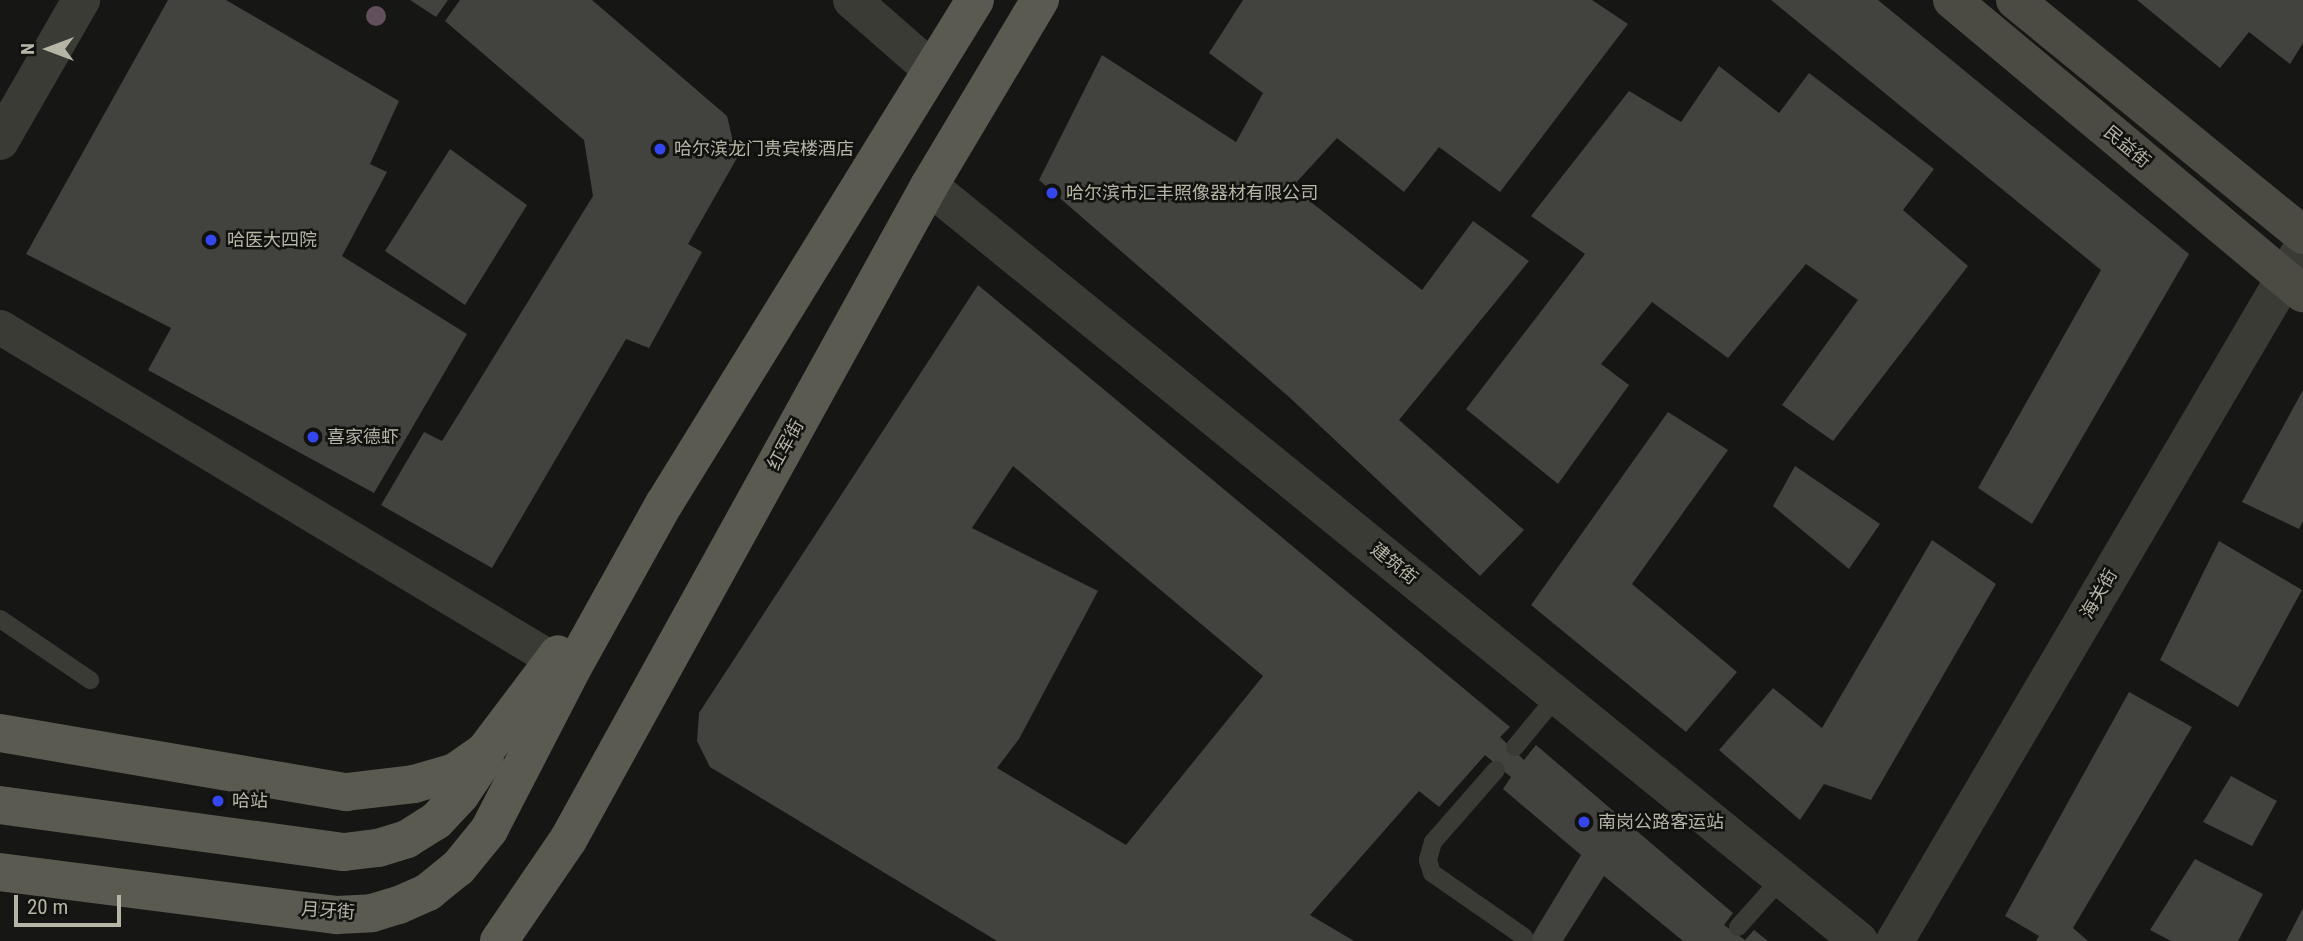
<!DOCTYPE html>
<html>
<head>
<meta charset="utf-8">
<style>
	body { margin:0 }
	#map { position:relative; width:2303px; height:941px; overflow:hidden; background:#161614; font-family:"Roboto Condensed","Noto Sans SC",sans-serif }
	div>[style] { position:absolute }
	.building>* { inset:0; background:#42433e }
	.service>* { height:18px; margin:-9px; padding:0 9px; transform-origin:9px; border-radius:9px; background:#3a3b35 }
	.minor>* { height:35px; margin:-17.5px; padding:0 17.5px; transform-origin:17.5px; border-radius:17.5px; background:#3a3b35 }
	.tertiary>* { height:38px; margin:-19px; padding:0 19px; transform-origin:19px; border-radius:19px; background:#3a3b35 }
	.secondary>* { height:38px; margin:-19px; padding:0 19px; transform-origin:19px; border-radius:19px; background:#4b4b43 }
	.primary>* { height:38px; margin:-19px; padding:0 19px; transform-origin:19px; border-radius:19px; background:#5a5a51 }
	.trees>* { width:20px; height:20px; margin:-10px; border-radius:50%; background:#624f5c }
	.dots>* { width:19px; height:19px; translate:-50% -50%; box-sizing:border-box; border:4px solid #11110f; border-radius:50% }
	span { translate:-50% -50%; white-space:nowrap; text-align:center; line-height:1.15; -webkit-text-stroke:5px #11110f; paint-order:stroke }
	.street-label { font-size:18px; color:#b6b5a6 }
	.poi-label { font-size:18px; color:#b6b5a6 }
	.left { translate:0 -50%; text-align:left }
	.north { position:absolute; left:14px; top:14px; width:70px; height:70px; -webkit-text-stroke:5px #11110f; paint-order:stroke; rotate:270deg; font-size:19px; font-weight:700; line-height:28px; text-align:center; color:#b6b5a6 }
	.north::after { content:''; display:block; margin:auto; width:24px; height:32px; background:#b6b5a6; clip-path:polygon(50% 0,100% 100%,50% 72%,0 100%) }
	.scale { position:absolute; left:14px; top:895px; width:107px; height:32px; box-sizing:border-box; border:4px solid #b6b5a6; border-top:0; padding-left:9px; font-size:21px; line-height:24px; white-space:nowrap; color:#b6b5a6; -webkit-text-stroke:5px #11110f; paint-order:stroke }
</style>
</head>
<body>
<div id="map">
	<div class="building">
		<i style="clip-path:polygon(168px 0,226px 0,399px 101px,370px 164px,387px 172px,342px 256px,467px 334px,374px 493px,148px 370px,171px 328px,26px 254px)"></i>
		<i style="clip-path:polygon(410px 0,448px 0,436px 17px)"></i>
		<i style="clip-path:polygon(460px 0,592px 0,727px 116px,737px 158px,688px 244px,702px 252px,649px 348px,626px 339px,492px 568px,381px 505px,424px 432px,442px 441px,593px 196px,584px 140px,445px 21px)"></i>
		<i style="clip-path:polygon(1243px 0,1592px 0,1628px 24px,1500px 192px,1439px 147px,1404px 192px,1337px 138px,1292px 187px,1422px 290px,1473px 221px,1529px 261px,1399px 420px,1524px 530px,1480px 576px,1288px 396px,1039px 180px,1102px 55px,1236px 142px,1263px 93px,1209px 53px)"></i>
		<i style="clip-path:polygon(1771px 0,1878px 0,2189px 254px,2032px 524px,1978px 488px,2101px 270px)"></i>
		<i style="clip-path:polygon(2137px 0,2303px 0,2303px 43px,2290px 64px,2249px 32px,2220px 68px)"></i>
		<i style="clip-path:polygon(1719px 66px,1779px 113px,1809px 73px,1934px 169px,1903px 210px,1968px 266px,1833px 441px,1782px 405px,1858px 300px,1806px 264px,1728px 358px,1652px 302px,1601px 364px,1629px 385px,1558px 484px,1466px 409px,1585px 254px,1531px 216px,1629px 91px,1681px 122px)"></i>
		<i style="clip-path:polygon(450px 149px,527px 205px,465px 305px,385px 251px)"></i>
		<i style="clip-path:polygon(evenodd,978px 285px,1510px 727px,1500px 737px,1524px 760px,1536px 745px,1733px 913px,1724px 925px,1745px 940px,1754px 930px,1768px 941px,1683px 941px,1604px 876px,1563px 941px,1529px 941px,1581px 855px,1503px 789px,1511px 777px,1485px 755px,1439px 807px,1419px 791px,1310px 915px,1354px 941px,997px 941px,710px 767px,697px 741px,699px 713px,978px 285px,1013px 466px,1263px 676px,1126px 845px,997px 768px,1019px 739px,1098px 591px,972px 528px,1013px 466px)"></i>
		<i style="clip-path:polygon(2303px 390px,2303px 521px,2299px 529px,2242px 502px)"></i>
		<i style="clip-path:polygon(1668px 412px,1728px 450px,1632px 584px,1737px 672px,1686px 732px,1531px 605px)"></i>
		<i style="clip-path:polygon(1795px 466px,1880px 524px,1849px 569px,1773px 506px)"></i>
		<i style="clip-path:polygon(1932px 540px,1996px 584px,1871px 800px,1824px 784px,1800px 820px,1719px 750px,1773px 688px,1822px 728px)"></i>
		<i style="clip-path:polygon(2219px 541px,2302px 590px,2238px 707px,2160px 660px)"></i>
		<i style="clip-path:polygon(2129px 692px,2192px 727px,2073px 928px,2088px 941px,2036px 941px,2039px 936px,2005px 916px)"></i>
		<i style="clip-path:polygon(2231px 776px,2277px 801px,2252px 846px,2203px 822px)"></i>
		<i style="clip-path:polygon(2195px 859px,2263px 894px,2238px 941px,2171px 941px,2150px 930px)"></i>
		<i style="clip-path:polygon(2303px 908px,2303px 941px,2286px 941px)"></i>
	</div>
	<div class="service">
		<i style="left:0;top:619px;width:109px;rotate:34.1deg"></i>
		<i style="left:1515px;top:747px;width:66px;rotate:-50.5deg"></i>
		<i style="left:1496px;top:770px;width:96px;rotate:131.2deg"></i>
		<i style="left:1433px;top:842px;width:19px;rotate:106deg"></i>
		<i style="left:1428px;top:860px;width:14px;rotate:73deg"></i>
		<i style="left:1432px;top:873px;width:112px;rotate:34.8deg"></i>
		<i style="left:1738px;top:927px;width:66px;rotate:-48.1deg"></i>
	</div>
	<div class="minor">
		<i style="left:0;top:327px;width:646px;rotate:31.01deg"></i>
	</div>
	<div class="tertiary">
		<i style="left:852px;top:0;width:106px;rotate:41.2deg"></i>
		<i style="left:0;top:141px;width:163px;rotate:-60.1deg"></i>
		<i style="left:929px;top:186px;width:1198px;rotate:39.07deg"></i>
		<i style="left:1895px;top:941px;width:805px;rotate:-59.55deg"></i>
	</div>
	<div class="secondary">
		<i style="left:1952px;top:0;width:457px;rotate:39.9deg"></i>
		<i style="left:2015px;top:0;width:372px;rotate:39.2deg"></i>
	</div>
	<div class="primary">
		<i style="left:0;top:733px;width:351px;rotate:9.7deg"></i>
		<i style="left:346px;top:792px;width:68px;rotate:-6.7deg"></i>
		<i style="left:414px;top:784px;width:43px;rotate:-16.3deg"></i>
		<i style="left:455px;top:772px;width:37px;rotate:-35deg"></i>
		<i style="left:485px;top:751px;width:121px;rotate:-53deg"></i>
		<i style="left:0;top:805px;width:347px;rotate:7.8deg"></i>
		<i style="left:344px;top:852px;width:34px;rotate:-7deg"></i>
		<i style="left:378px;top:848px;width:30px;rotate:-17deg"></i>
		<i style="left:407px;top:839px;width:34px;rotate:-32deg"></i>
		<i style="left:436px;top:821px;width:37px;rotate:-47deg"></i>
		<i style="left:461px;top:794px;width:43px;rotate:-56.3deg"></i>
		<i style="left:0;top:872px;width:340px;rotate:7.3deg"></i>
		<i style="left:337px;top:915px;width:35px;rotate:-3deg"></i>
		<i style="left:372px;top:913px;width:28px;rotate:-17deg"></i>
		<i style="left:399px;top:905px;width:32px;rotate:-24deg"></i>
		<i style="left:428px;top:892px;width:38px;rotate:-39deg"></i>
		<i style="left:458px;top:868px;width:49px;rotate:-50.8deg"></i>
		<i style="left:489px;top:830px;width:181px;rotate:-62.7deg"></i>
		<i style="left:572px;top:669px;width:189px;rotate:-60.9deg"></i>
		<i style="left:664px;top:504px;width:592px;rotate:-58.32deg"></i>
		<i style="left:499px;top:941px;width:122px;rotate:-55.7deg"></i>
		<i style="left:568px;top:840px;width:747px;rotate:-61.1deg"></i>
		<i style="left:929px;top:186px;width:217px;rotate:-59.2deg"></i>
	</div>
	<div class="trees">
		<i style="left:376px;top:16px"></i>
	</div>
	<div class="dots">
		<i style="left:660px;top:149px;background:#3446ee"></i>
		<i style="left:1052px;top:193px;background:#3446ee"></i>
		<i style="left:211px;top:240px;background:#3446ee"></i>
		<i style="left:313px;top:437px;background:#3446ee"></i>
		<i style="left:218px;top:801px;background:#3446ee"></i>
		<i style="left:1584px;top:822px;background:#3446ee"></i>
	</div>
	<div class="street-label">
		<span style="left:2127px;top:147px;rotate:40deg">民益街</span>
		<span style="left:786px;top:445px;rotate:-61deg">红军街</span>
		<span style="left:1394px;top:564px;rotate:39deg">建筑街</span>
		<span style="left:2099px;top:594px;rotate:-60deg">海关街</span>
		<span style="left:328px;top:911px;rotate:4deg">月牙街</span>
	</div>
	<div class="poi-label">
		<span class="left" style="left:674px;top:149px">哈尔滨龙门贵宾楼酒店</span>
		<span class="left" style="left:1066px;top:193px">哈尔滨市汇丰照像器材有限公司</span>
		<span class="left" style="left:227px;top:240px">哈医大四院</span>
		<span class="left" style="left:327px;top:437px">喜家德虾</span>
		<span class="left" style="left:232px;top:801px">哈站</span>
		<span class="left" style="left:1598px;top:822px">南岗公路客运站</span>
	</div>
	<div class="north">N</div>
	<div class="scale">20 m</div>
</div>
</body>
</html>
